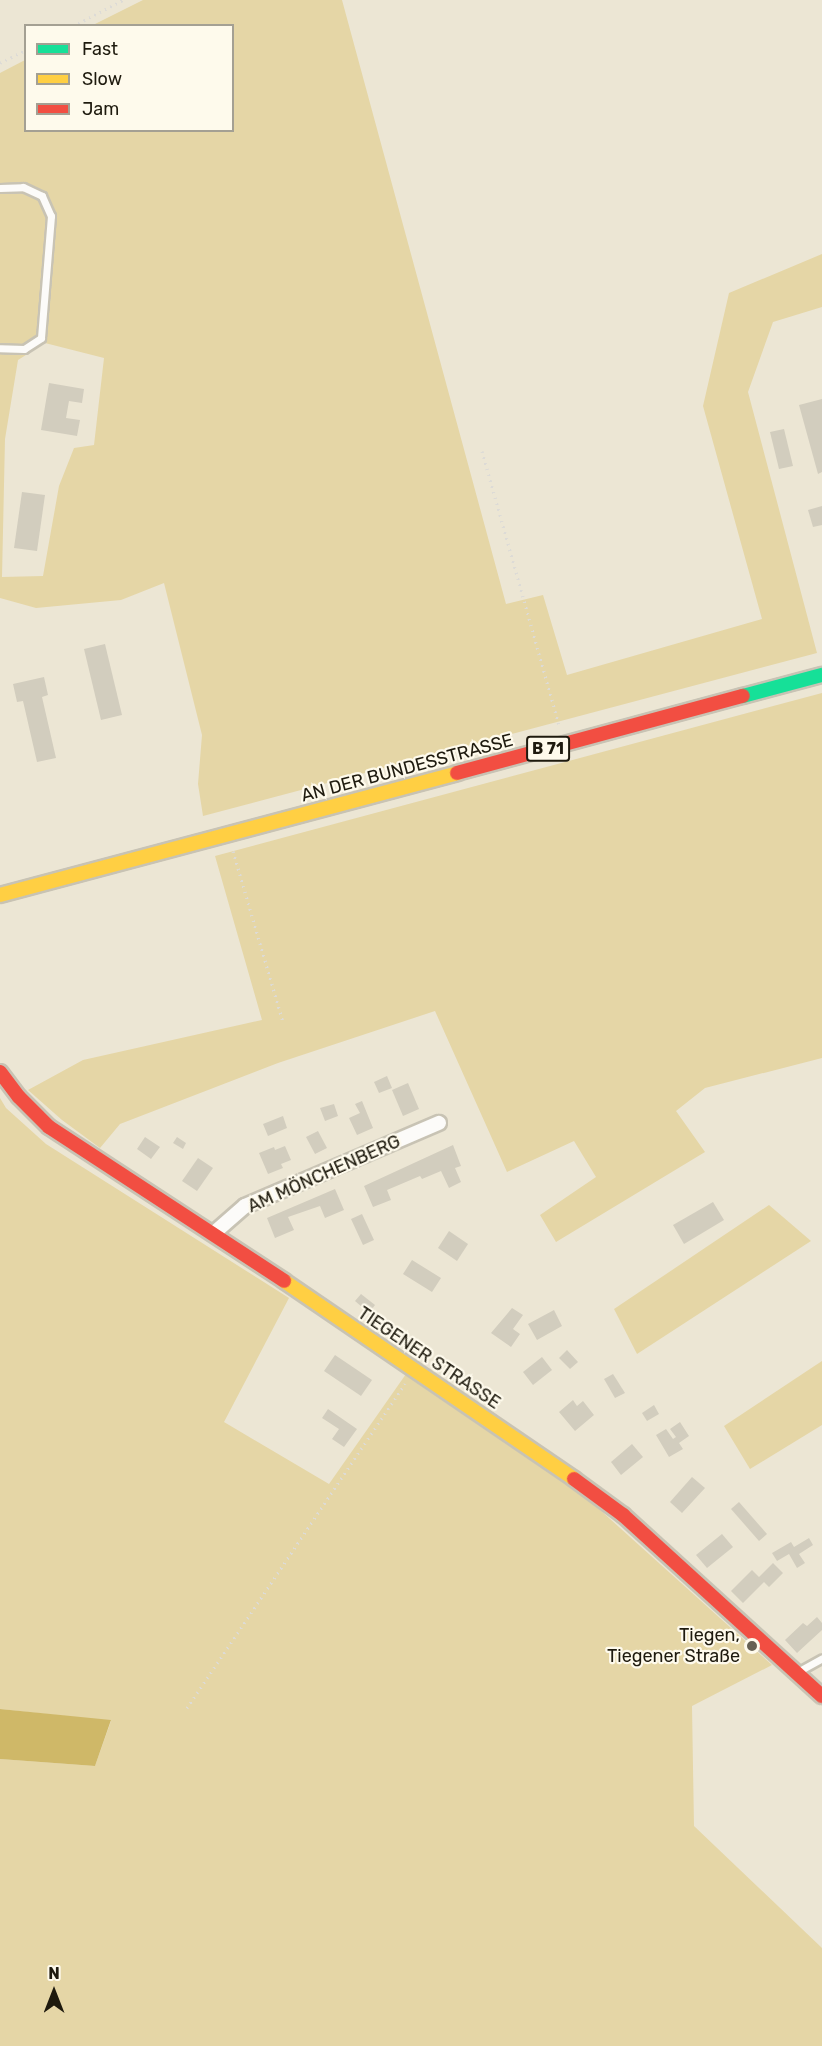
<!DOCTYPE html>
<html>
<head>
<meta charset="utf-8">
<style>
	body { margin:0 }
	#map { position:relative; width:822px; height:2046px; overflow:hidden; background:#ece6d4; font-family:Rubik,sans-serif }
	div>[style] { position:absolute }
	.green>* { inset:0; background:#e5d6a6 }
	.water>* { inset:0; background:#cfb868 }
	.building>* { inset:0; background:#d2cdbe }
	.path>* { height:3px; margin-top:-1.5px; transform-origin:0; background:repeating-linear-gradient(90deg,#dddbd6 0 1.5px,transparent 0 6px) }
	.roads { filter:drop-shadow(2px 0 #c8c3b4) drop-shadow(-2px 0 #c8c3b4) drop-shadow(0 2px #c8c3b4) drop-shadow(0 -2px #c8c3b4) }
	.lane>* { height:7px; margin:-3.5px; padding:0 3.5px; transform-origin:3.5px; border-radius:3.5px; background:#fcfbf9 }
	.street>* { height:14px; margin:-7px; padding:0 7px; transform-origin:7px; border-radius:7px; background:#fcfbf9 }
	.fast>* { height:14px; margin:-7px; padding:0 7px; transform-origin:7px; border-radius:7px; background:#16e098 }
	.slow>* { height:14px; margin:-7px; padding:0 7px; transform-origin:7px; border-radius:7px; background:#ffcf43 }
	.jam>* { height:14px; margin:-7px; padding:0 7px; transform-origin:7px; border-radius:7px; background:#f24e42 }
	.dots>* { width:16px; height:16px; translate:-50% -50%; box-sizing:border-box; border:3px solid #fefaec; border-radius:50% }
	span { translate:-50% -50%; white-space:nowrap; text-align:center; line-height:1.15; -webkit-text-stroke:4.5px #fefaec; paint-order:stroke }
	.shield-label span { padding:2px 4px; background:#fefaec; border:2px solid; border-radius:4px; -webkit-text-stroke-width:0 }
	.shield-label { font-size:16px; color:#1e1a0e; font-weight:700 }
	.street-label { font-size:18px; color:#1e1a0e }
	.poi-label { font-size:18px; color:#1e1a0e }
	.right { translate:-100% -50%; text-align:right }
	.legend { position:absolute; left:24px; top:24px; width:210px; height:108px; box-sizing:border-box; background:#fefaec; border:2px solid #a4a093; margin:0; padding:8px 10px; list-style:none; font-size:18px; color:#1e1a0e }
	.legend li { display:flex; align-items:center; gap:12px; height:30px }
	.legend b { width:30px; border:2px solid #a4a093 }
	.north { position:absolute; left:24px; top:1962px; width:60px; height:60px; -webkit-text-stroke:4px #fefaec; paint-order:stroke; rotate:0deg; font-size:16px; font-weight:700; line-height:24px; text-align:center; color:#1e1a0e }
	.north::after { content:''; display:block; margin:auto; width:21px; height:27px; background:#1e1a0e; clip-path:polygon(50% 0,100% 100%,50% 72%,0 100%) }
</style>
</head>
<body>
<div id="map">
	<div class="green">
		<i style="clip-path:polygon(evenodd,143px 0,342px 0,506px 604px,543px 595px,567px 675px,762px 619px,703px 406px,729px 293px,822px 254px,822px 307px,773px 322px,748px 392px,817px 653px,203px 816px,198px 784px,202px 735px,164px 583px,121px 600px,36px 608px,0 598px,0 73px,25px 60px,26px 130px,232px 130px,232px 26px,93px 25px,143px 0,45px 343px,104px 358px,94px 445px,74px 448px,59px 486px,43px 576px,2px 577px,5px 439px,18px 360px,45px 343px)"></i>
		<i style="clip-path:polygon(822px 693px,822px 1058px,705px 1088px,676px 1111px,705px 1152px,556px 1242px,540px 1215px,596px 1177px,574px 1141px,507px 1172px,435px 1011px,278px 1063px,120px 1124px,100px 1148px,62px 1120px,28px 1090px,83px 1060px,262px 1020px,215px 856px)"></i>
		<i style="clip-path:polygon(0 1098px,6px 1108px,46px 1144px,289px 1298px,224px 1422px,329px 1484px,406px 1374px,589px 1500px,772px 1665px,692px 1706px,694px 1826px,822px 1948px,822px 2046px,0 2046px,0 1759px,95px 1766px,111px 1721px,0 1709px)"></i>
		<i style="clip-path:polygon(769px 1205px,811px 1241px,637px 1354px,614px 1309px)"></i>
		<i style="clip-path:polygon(822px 1361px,822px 1425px,750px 1469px,724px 1426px)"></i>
	</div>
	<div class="water">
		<i style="clip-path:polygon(0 1709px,111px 1720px,95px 1766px,0 1759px)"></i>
	</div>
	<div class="building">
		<i style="clip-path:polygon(49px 383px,84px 389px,82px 403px,69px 401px,66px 418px,80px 420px,77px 436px,41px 430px)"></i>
		<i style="clip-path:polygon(822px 399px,822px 472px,818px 474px,799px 405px)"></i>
		<i style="clip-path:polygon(784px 429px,793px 466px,779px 469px,770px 432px)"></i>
		<i style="clip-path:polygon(22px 492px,45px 495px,37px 551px,14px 548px)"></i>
		<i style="clip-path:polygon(822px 506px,822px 525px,813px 527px,808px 510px)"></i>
		<i style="clip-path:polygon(105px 644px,122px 715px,101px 720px,84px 649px)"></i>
		<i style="clip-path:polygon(44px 677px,48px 695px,42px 697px,56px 758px,37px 762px,23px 701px,17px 702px,13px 684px)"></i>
		<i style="clip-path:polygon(387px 1076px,392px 1088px,379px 1093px,374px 1082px)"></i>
		<i style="clip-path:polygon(408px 1083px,419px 1109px,403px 1116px,392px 1090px)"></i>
		<i style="clip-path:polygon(362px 1101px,373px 1128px,357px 1135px,349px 1118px,360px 1113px,355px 1104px)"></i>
		<i style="clip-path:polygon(334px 1104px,338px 1116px,325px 1121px,320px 1108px)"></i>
		<i style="clip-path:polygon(283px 1116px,287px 1128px,268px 1136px,263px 1124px)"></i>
		<i style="clip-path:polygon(318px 1131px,327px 1148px,315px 1154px,306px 1137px)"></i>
		<i style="clip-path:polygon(145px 1137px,160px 1147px,151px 1159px,137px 1149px)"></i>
		<i style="clip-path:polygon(177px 1137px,186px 1143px,183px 1149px,173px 1143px)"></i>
		<i style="clip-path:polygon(453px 1145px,461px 1166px,455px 1168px,461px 1182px,449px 1188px,441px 1171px,422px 1179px,420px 1176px,387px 1190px,391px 1200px,373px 1207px,364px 1186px)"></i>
		<i style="clip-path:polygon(285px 1146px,291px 1160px,281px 1164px,283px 1168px,268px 1174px,259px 1153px,274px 1147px,275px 1150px)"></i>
		<i style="clip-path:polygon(198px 1158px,213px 1168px,197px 1191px,182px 1181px)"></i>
		<i style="clip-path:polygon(335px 1189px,344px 1210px,325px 1218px,320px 1206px,288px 1217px,294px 1230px,275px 1238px,267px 1218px)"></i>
		<i style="clip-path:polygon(713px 1202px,724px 1220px,684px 1244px,673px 1225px)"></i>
		<i style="clip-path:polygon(362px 1214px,374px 1240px,363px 1245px,351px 1219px)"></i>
		<i style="clip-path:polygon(449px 1231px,468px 1244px,457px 1261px,438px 1248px)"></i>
		<i style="clip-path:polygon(412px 1260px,441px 1278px,432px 1292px,403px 1274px)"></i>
		<i style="clip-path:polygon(361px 1294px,375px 1305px,369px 1313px,355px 1301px)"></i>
		<i style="clip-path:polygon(512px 1308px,523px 1315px,513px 1329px,520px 1334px,511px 1347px,491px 1333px)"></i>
		<i style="clip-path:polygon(554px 1310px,562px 1326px,537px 1340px,528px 1324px)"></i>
		<i style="clip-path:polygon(567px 1350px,578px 1362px,570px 1369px,559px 1358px)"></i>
		<i style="clip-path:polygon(335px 1355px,372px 1380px,361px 1396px,324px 1371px)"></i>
		<i style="clip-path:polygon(542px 1357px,552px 1370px,533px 1385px,523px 1372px)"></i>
		<i style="clip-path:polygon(613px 1374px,625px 1393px,615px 1398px,604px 1379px)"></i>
		<i style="clip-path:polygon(573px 1400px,577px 1406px,583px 1401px,594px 1415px,575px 1431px,559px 1412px)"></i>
		<i style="clip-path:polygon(654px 1405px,659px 1414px,647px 1421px,642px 1413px)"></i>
		<i style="clip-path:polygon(328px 1409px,357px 1429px,344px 1447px,332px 1439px,339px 1429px,322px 1418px)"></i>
		<i style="clip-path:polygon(680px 1422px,689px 1436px,679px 1443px,683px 1449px,669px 1457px,656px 1435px,666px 1429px,673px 1439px,676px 1437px,670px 1429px)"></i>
		<i style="clip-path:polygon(632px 1444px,643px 1457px,621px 1475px,611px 1462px)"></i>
		<i style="clip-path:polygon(692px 1477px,705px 1488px,682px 1513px,670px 1502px)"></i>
		<i style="clip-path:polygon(739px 1502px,767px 1534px,759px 1541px,731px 1509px)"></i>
		<i style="clip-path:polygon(722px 1534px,733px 1547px,707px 1568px,696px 1555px)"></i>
		<i style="clip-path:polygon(809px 1538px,813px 1545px,799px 1554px,805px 1563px,797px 1568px,789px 1554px,777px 1561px,772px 1553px,791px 1542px,794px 1547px)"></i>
		<i style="clip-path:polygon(773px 1563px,783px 1573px,769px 1587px,764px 1582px,743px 1603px,731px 1591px,752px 1570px,759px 1577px)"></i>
		<i style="clip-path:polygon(817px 1617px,822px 1623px,822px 1630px,797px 1653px,785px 1640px,803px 1623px,807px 1626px)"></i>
	</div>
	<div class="path">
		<i style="left:73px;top:26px;width:56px;rotate:-27.5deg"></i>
		<i style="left:0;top:63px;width:29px;rotate:-27deg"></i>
		<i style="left:482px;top:451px;width:285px;rotate:74.3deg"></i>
		<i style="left:233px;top:851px;width:178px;rotate:73.7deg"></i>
		<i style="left:187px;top:1708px;width:391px;rotate:-56.1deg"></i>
	</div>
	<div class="roads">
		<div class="lane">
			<i style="left:0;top:188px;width:23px;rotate:-2deg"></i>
			<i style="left:23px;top:187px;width:21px;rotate:25deg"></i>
			<i style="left:42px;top:196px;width:22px;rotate:66deg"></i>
			<i style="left:51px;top:216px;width:122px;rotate:94.7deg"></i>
			<i style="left:41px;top:338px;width:20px;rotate:147deg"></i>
			<i style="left:24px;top:349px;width:24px;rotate:-178deg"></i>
			<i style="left:799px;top:1671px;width:26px;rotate:-29deg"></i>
		</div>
		<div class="street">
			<i style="left:214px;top:1233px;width:41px;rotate:-41.1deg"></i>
			<i style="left:245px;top:1206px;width:211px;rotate:-23.2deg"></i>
		</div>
		<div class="fast">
			<i style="left:743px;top:696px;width:82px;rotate:-14.9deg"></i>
		</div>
		<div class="slow">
			<i style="left:0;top:895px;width:473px;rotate:-14.9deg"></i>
			<i style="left:284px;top:1281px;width:351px;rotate:34.3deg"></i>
		</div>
		<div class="jam">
			<i style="left:457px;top:773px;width:296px;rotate:-15.1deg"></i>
			<i style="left:0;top:1072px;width:31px;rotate:53deg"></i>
			<i style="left:19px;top:1097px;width:42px;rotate:45deg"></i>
			<i style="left:49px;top:1127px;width:281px;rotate:33.2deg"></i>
			<i style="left:574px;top:1479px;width:61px;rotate:36.3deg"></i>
			<i style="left:623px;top:1515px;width:269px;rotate:42.3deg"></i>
		</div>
	</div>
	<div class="dots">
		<i style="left:752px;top:1646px;background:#666153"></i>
	</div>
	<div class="shield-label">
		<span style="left:548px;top:749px">B 71</span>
	</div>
	<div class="street-label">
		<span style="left:407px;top:768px;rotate:-15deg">AN DER BUNDESSTRASSE</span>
		<span style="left:324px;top:1174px;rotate:-24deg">AM MÖNCHENBERG</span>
		<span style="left:429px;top:1358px;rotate:34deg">TIEGENER STRASSE</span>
	</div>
	<div class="poi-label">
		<span class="right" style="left:740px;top:1646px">Tiegen,<br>Tiegener Straße</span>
	</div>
	<ul class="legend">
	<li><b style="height:8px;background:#16e098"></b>Fast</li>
	<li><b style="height:8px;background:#ffcf43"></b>Slow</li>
	<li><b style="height:8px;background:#f24e42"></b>Jam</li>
	</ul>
	<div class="north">N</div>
</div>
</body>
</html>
